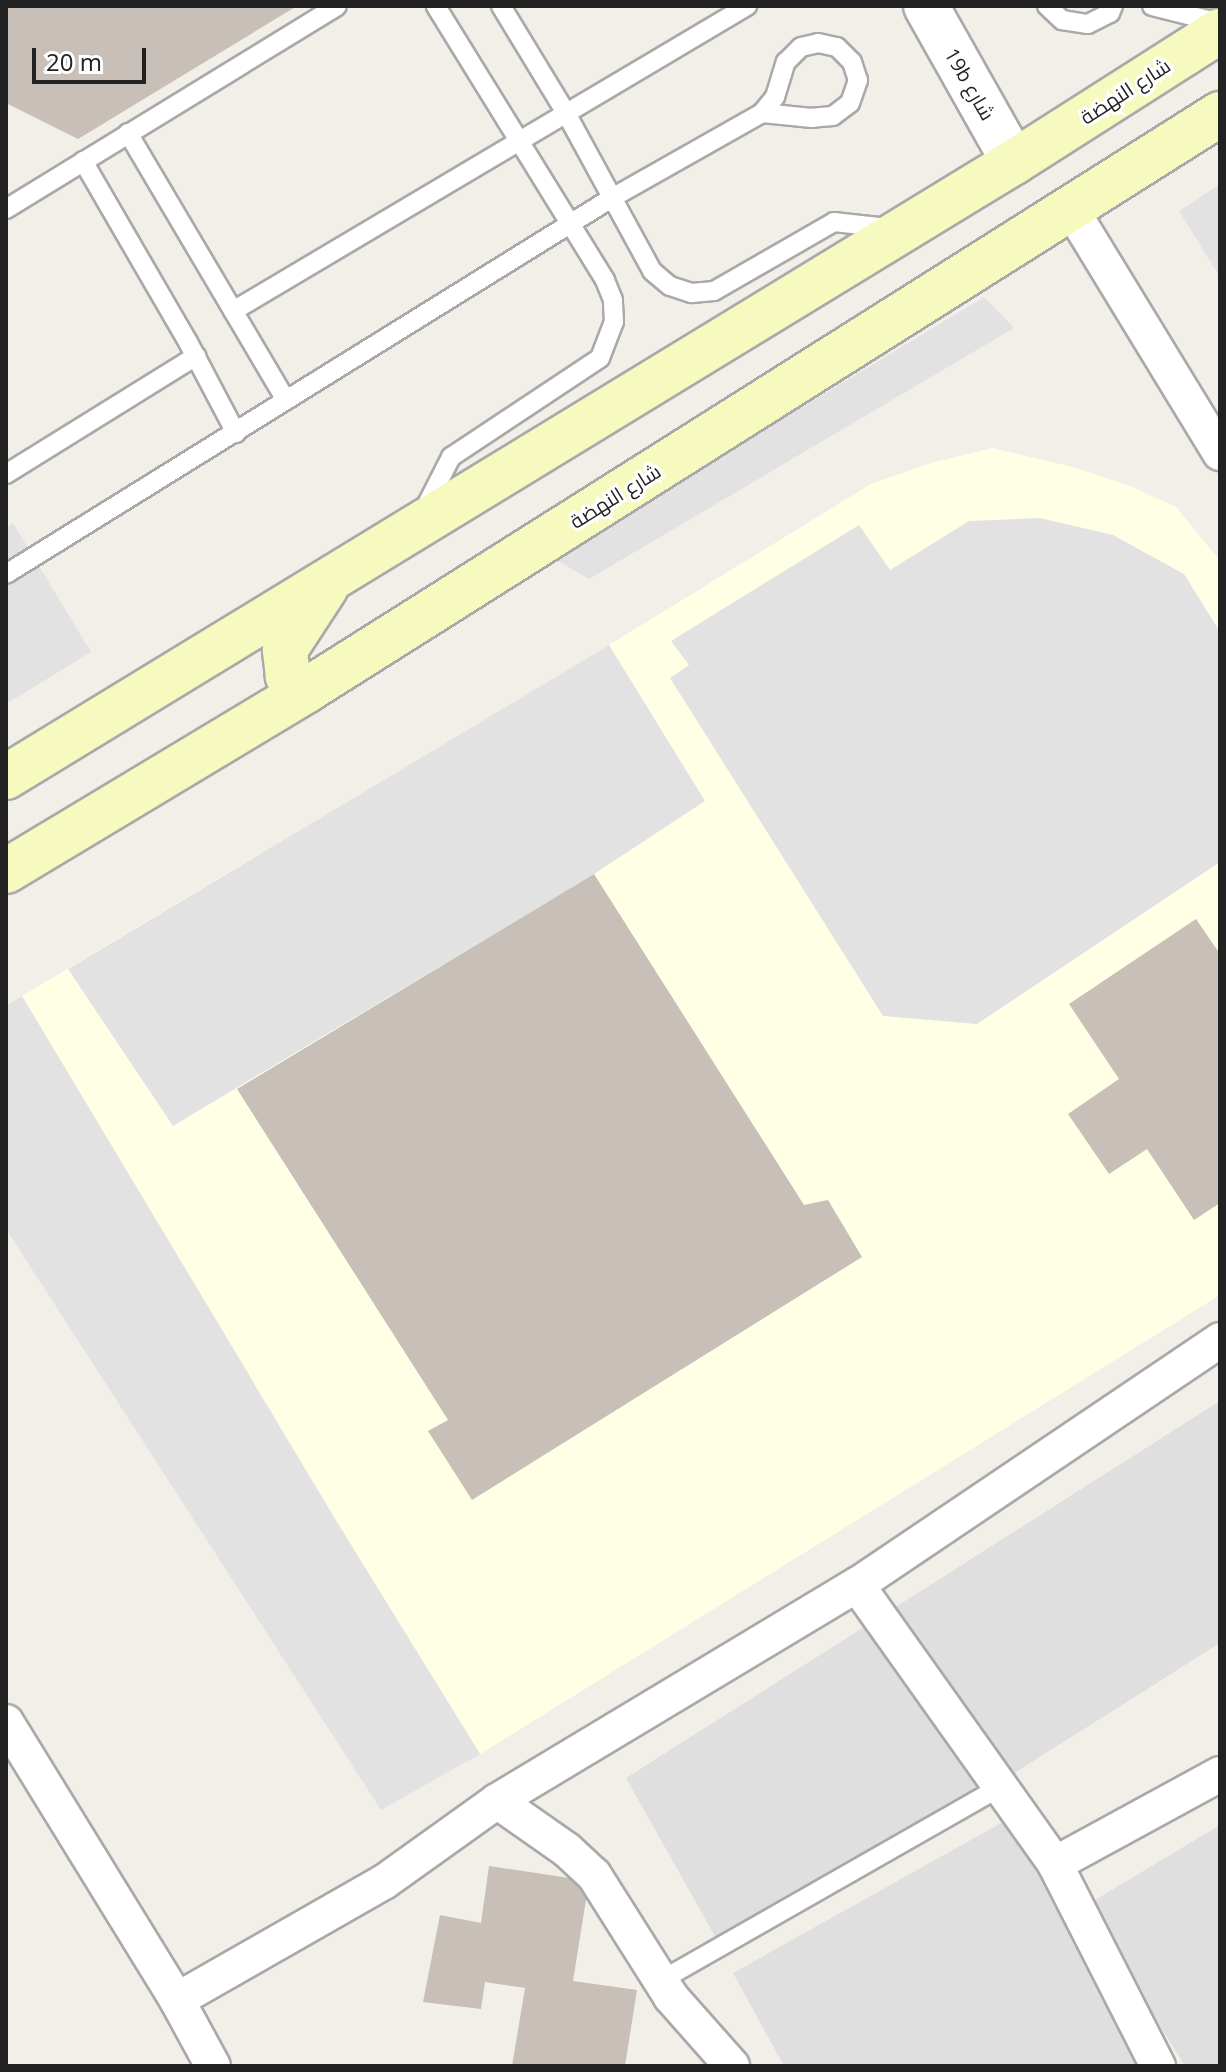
<!DOCTYPE html>
<html>
<head>
<meta charset="utf-8">
<style>
	body { margin:0 }
	#map { position:relative; width:1226px; height:2072px; overflow:hidden; background:#f2efe9; font-family:"Open Sans",Cairo,sans-serif }
	div>[style] { position:absolute }
	.residential>* { inset:0; background:#e0dfdf }
	.education>* { inset:0; background:#ffffe5 }
	.parking>* { inset:0; background:#e2e2e2 }
	.building>* { inset:0; background:#c7bfb8 }
	.roads { filter:drop-shadow(2px 0 #a9a9a9) drop-shadow(-2px 0 #a9a9a9) drop-shadow(0 2px #a9a9a9) drop-shadow(0 -2px #a9a9a9) }
	.service>* { height:18px; margin:-9px; padding:0 9px; transform-origin:9px; border-radius:9px; background:#fff }
	.minor>* { height:34px; margin:-17px; padding:0 17px; transform-origin:17px; border-radius:17px; background:#fff }
	.tertiary>* { height:44px; margin:-22px; padding:0 22px; transform-origin:22px; border-radius:22px; background:#fff }
	.secondary>* { height:44px; margin:-22px; padding:0 22px; transform-origin:22px; border-radius:22px; background:#f7fabf }
	span { translate:-50% -50%; white-space:nowrap; text-align:center; line-height:1.15; -webkit-text-stroke:6px #fff; paint-order:stroke }
	.street-label { font-size:20px; color:#222 }
	.frame { position:absolute; inset:0; border:8px solid #222; pointer-events:none }
	.scale { position:absolute; left:32px; top:48px; width:114px; height:36px; box-sizing:border-box; border:4px solid #222; border-top:0; padding-left:10px; font-size:24px; line-height:28px; white-space:nowrap; color:#222; -webkit-text-stroke:6px #fff; paint-order:stroke }
</style>
</head>
<body>
<div id="map">
	<div class="residential">
		<i style="clip-path:polygon(1220px 1401px,1220px 1643px,983px 1793px,716px 1938px,626px 1778px)"></i>
		<i style="clip-path:polygon(1010px 1818px,1145px 2058px,1130px 2066px,784px 2066px,733px 1973px)"></i>
		<i style="clip-path:polygon(1220px 1825px,1220px 2066px,1185px 2066px,1085px 1906px)"></i>
	</div>
	<div class="education">
		<i style="clip-path:polygon(992px 448px,1073px 467px,1130px 486px,1176px 507px,1220px 561px,1220px 1295px,480px 1754px,340px 1527px,22px 996px,609px 645px,871px 484px,931px 463px)"></i>
	</div>
	<div class="parking">
		<i style="clip-path:polygon(1220px 184px,1220px 277px,1179px 211px)"></i>
		<i style="clip-path:polygon(984px 297px,1014px 328px,589px 579px,553px 558px)"></i>
		<i style="clip-path:polygon(1040px 518px,1113px 535px,1184px 574px,1217px 627px,1220px 633px,1220px 862px,977px 1024px,883px 1016px,670px 678px,689px 665px,671px 641px,859px 525px,890px 570px,969px 521px)"></i>
		<i style="clip-path:polygon(13px 523px,91px 652px,6px 704px,6px 527px)"></i>
		<i style="clip-path:polygon(609px 645px,705px 801px,594px 874px,173px 1126px,68px 969px)"></i>
		<i style="clip-path:polygon(22px 996px,340px 1527px,480px 1754px,381px 1810px,6px 1229px,6px 1006px)"></i>
	</div>
	<div class="building">
		<i style="clip-path:polygon(6px 6px,297px 6px,78px 139px,6px 103px)"></i>
		<i style="clip-path:polygon(594px 874px,804px 1205px,828px 1200px,862px 1257px,472px 1500px,428px 1431px,448px 1420px,237px 1089px)"></i>
		<i style="clip-path:polygon(1196px 919px,1220px 954px,1220px 1203px,1194px 1220px,1147px 1149px,1109px 1174px,1068px 1114px,1119px 1079px,1069px 1004px)"></i>
		<i style="clip-path:polygon(489px 1866px,589px 1881px,573px 1981px,637px 1990px,625px 2066px,512px 2066px,525px 1988px,485px 1982px,481px 2009px,423px 2002px,440px 1915px,481px 1923px)"></i>
	</div>
	<div class="roads">
		<div class="service">
			<i style="left:501px;top:6px;width:125px;rotate:58.7deg"></i>
			<i style="left:566px;top:113px;width:180px;rotate:61.4deg"></i>
			<i style="left:652px;top:271px;width:23px;rotate:40deg"></i>
			<i style="left:670px;top:286px;width:23px;rotate:18deg"></i>
			<i style="left:692px;top:293px;width:22px;rotate:-5deg"></i>
			<i style="left:714px;top:291px;width:138px;rotate:-29.9deg"></i>
			<i style="left:834px;top:222px;width:54px;rotate:6.3deg"></i>
			<i style="left:1047px;top:6px;width:21px;rotate:43deg"></i>
			<i style="left:1062px;top:20px;width:26px;rotate:9deg"></i>
			<i style="left:1088px;top:24px;width:25px;rotate:-27deg"></i>
			<i style="left:1110px;top:13px;width:8px;rotate:-67deg"></i>
			<i style="left:1152px;top:6px;width:70px;rotate:14deg"></i>
			<i style="left:128px;top:133px;width:310px;rotate:59.4deg"></i>
			<i style="left:83px;top:161px;width:209px;rotate:59.9deg"></i>
			<i style="left:188px;top:342px;width:103px;rotate:62.2deg"></i>
			<i style="left:6px;top:209px;width:388px;rotate:-31.5deg"></i>
			<i style="left:233px;top:311px;width:598px;rotate:-30.68deg"></i>
			<i style="left:6px;top:474px;width:224px;rotate:-31.8deg"></i>
			<i style="left:423px;top:512px;width:62px;rotate:-63deg"></i>
			<i style="left:451px;top:457px;width:179px;rotate:-33.6deg"></i>
			<i style="left:600px;top:358px;width:39px;rotate:-69deg"></i>
			<i style="left:614px;top:322px;width:22px;rotate:-93deg"></i>
			<i style="left:613px;top:300px;width:22px;rotate:-112deg"></i>
			<i style="left:605px;top:280px;width:322px;rotate:-121.7deg"></i>
			<i style="left:6px;top:574px;width:711px;rotate:-31.83deg"></i>
			<i style="left:610px;top:199px;width:175px;rotate:-29.5deg"></i>
			<i style="left:762px;top:113px;width:21px;rotate:-51deg"></i>
			<i style="left:775px;top:97px;width:37px;rotate:-73deg"></i>
			<i style="left:786px;top:62px;width:21px;rotate:-45deg"></i>
			<i style="left:801px;top:47px;width:17px;rotate:-13deg"></i>
			<i style="left:818px;top:43px;width:19px;rotate:12deg"></i>
			<i style="left:837px;top:47px;width:21px;rotate:45deg"></i>
			<i style="left:852px;top:62px;width:19px;rotate:72deg"></i>
			<i style="left:858px;top:80px;width:24px;rotate:109deg"></i>
			<i style="left:850px;top:103px;width:21px;rotate:143deg"></i>
			<i style="left:833px;top:116px;width:21px;rotate:175deg"></i>
			<i style="left:812px;top:118px;width:50px;rotate:-174.3deg"></i>
			<i style="left:660px;top:1981px;width:391px;rotate:-29.7deg"></i>
		</div>
		<div class="minor">
			<i style="left:1071px;top:209px;width:286px;rotate:58.6deg"></i>
			<i style="left:857px;top:1585px;width:342px;rotate:54.6deg"></i>
			<i style="left:1055px;top:1864px;width:227px;rotate:63deg"></i>
			<i style="left:6px;top:1722px;width:326px;rotate:58.4deg"></i>
			<i style="left:177px;top:2000px;width:75px;rotate:61.4deg"></i>
			<i style="left:497px;top:1801px;width:85px;rotate:35deg"></i>
			<i style="left:567px;top:1850px;width:37px;rotate:43deg"></i>
			<i style="left:594px;top:1875px;width:144px;rotate:57.7deg"></i>
			<i style="left:671px;top:1997px;width:92px;rotate:48.5deg"></i>
			<i style="left:1055px;top:1864px;width:188px;rotate:-28.6deg"></i>
			<i style="left:177px;top:2000px;width:238px;rotate:-29.7deg"></i>
			<i style="left:384px;top:1882px;width:139px;rotate:-35.6deg"></i>
			<i style="left:497px;top:1801px;width:420px;rotate:-31deg"></i>
			<i style="left:857px;top:1585px;width:438px;rotate:-34deg"></i>
		</div>
		<div class="tertiary">
			<i style="left:926px;top:6px;width:179px;rotate:60.6deg"></i>
		</div>
		<div class="secondary">
			<i style="left:307px;top:690px;width:24px;rotate:-144deg"></i>
			<i style="left:288px;top:676px;width:26px;rotate:-97deg"></i>
			<i style="left:285px;top:650px;width:75px;rotate:-56.9deg"></i>
			<i style="left:6px;top:777px;width:1181px;rotate:-31.39deg"></i>
			<i style="left:1014px;top:162px;width:244px;rotate:-32.5deg"></i>
			<i style="left:6px;top:871px;width:351px;rotate:-31deg"></i>
			<i style="left:307px;top:690px;width:1080px;rotate:-32.25deg"></i>
		</div>
	</div>
	<div class="street-label">
		<span style="left:970px;top:84px;rotate:60deg">19b شارع</span>
		<span style="left:1125px;top:91px;rotate:-33deg">شارع النهضة</span>
		<span style="left:615px;top:496px;rotate:-32deg">شارع النهضة</span>
	</div>
	<div class="frame"></div>
	<div class="scale">20 m</div>
</div>
</body>
</html>
